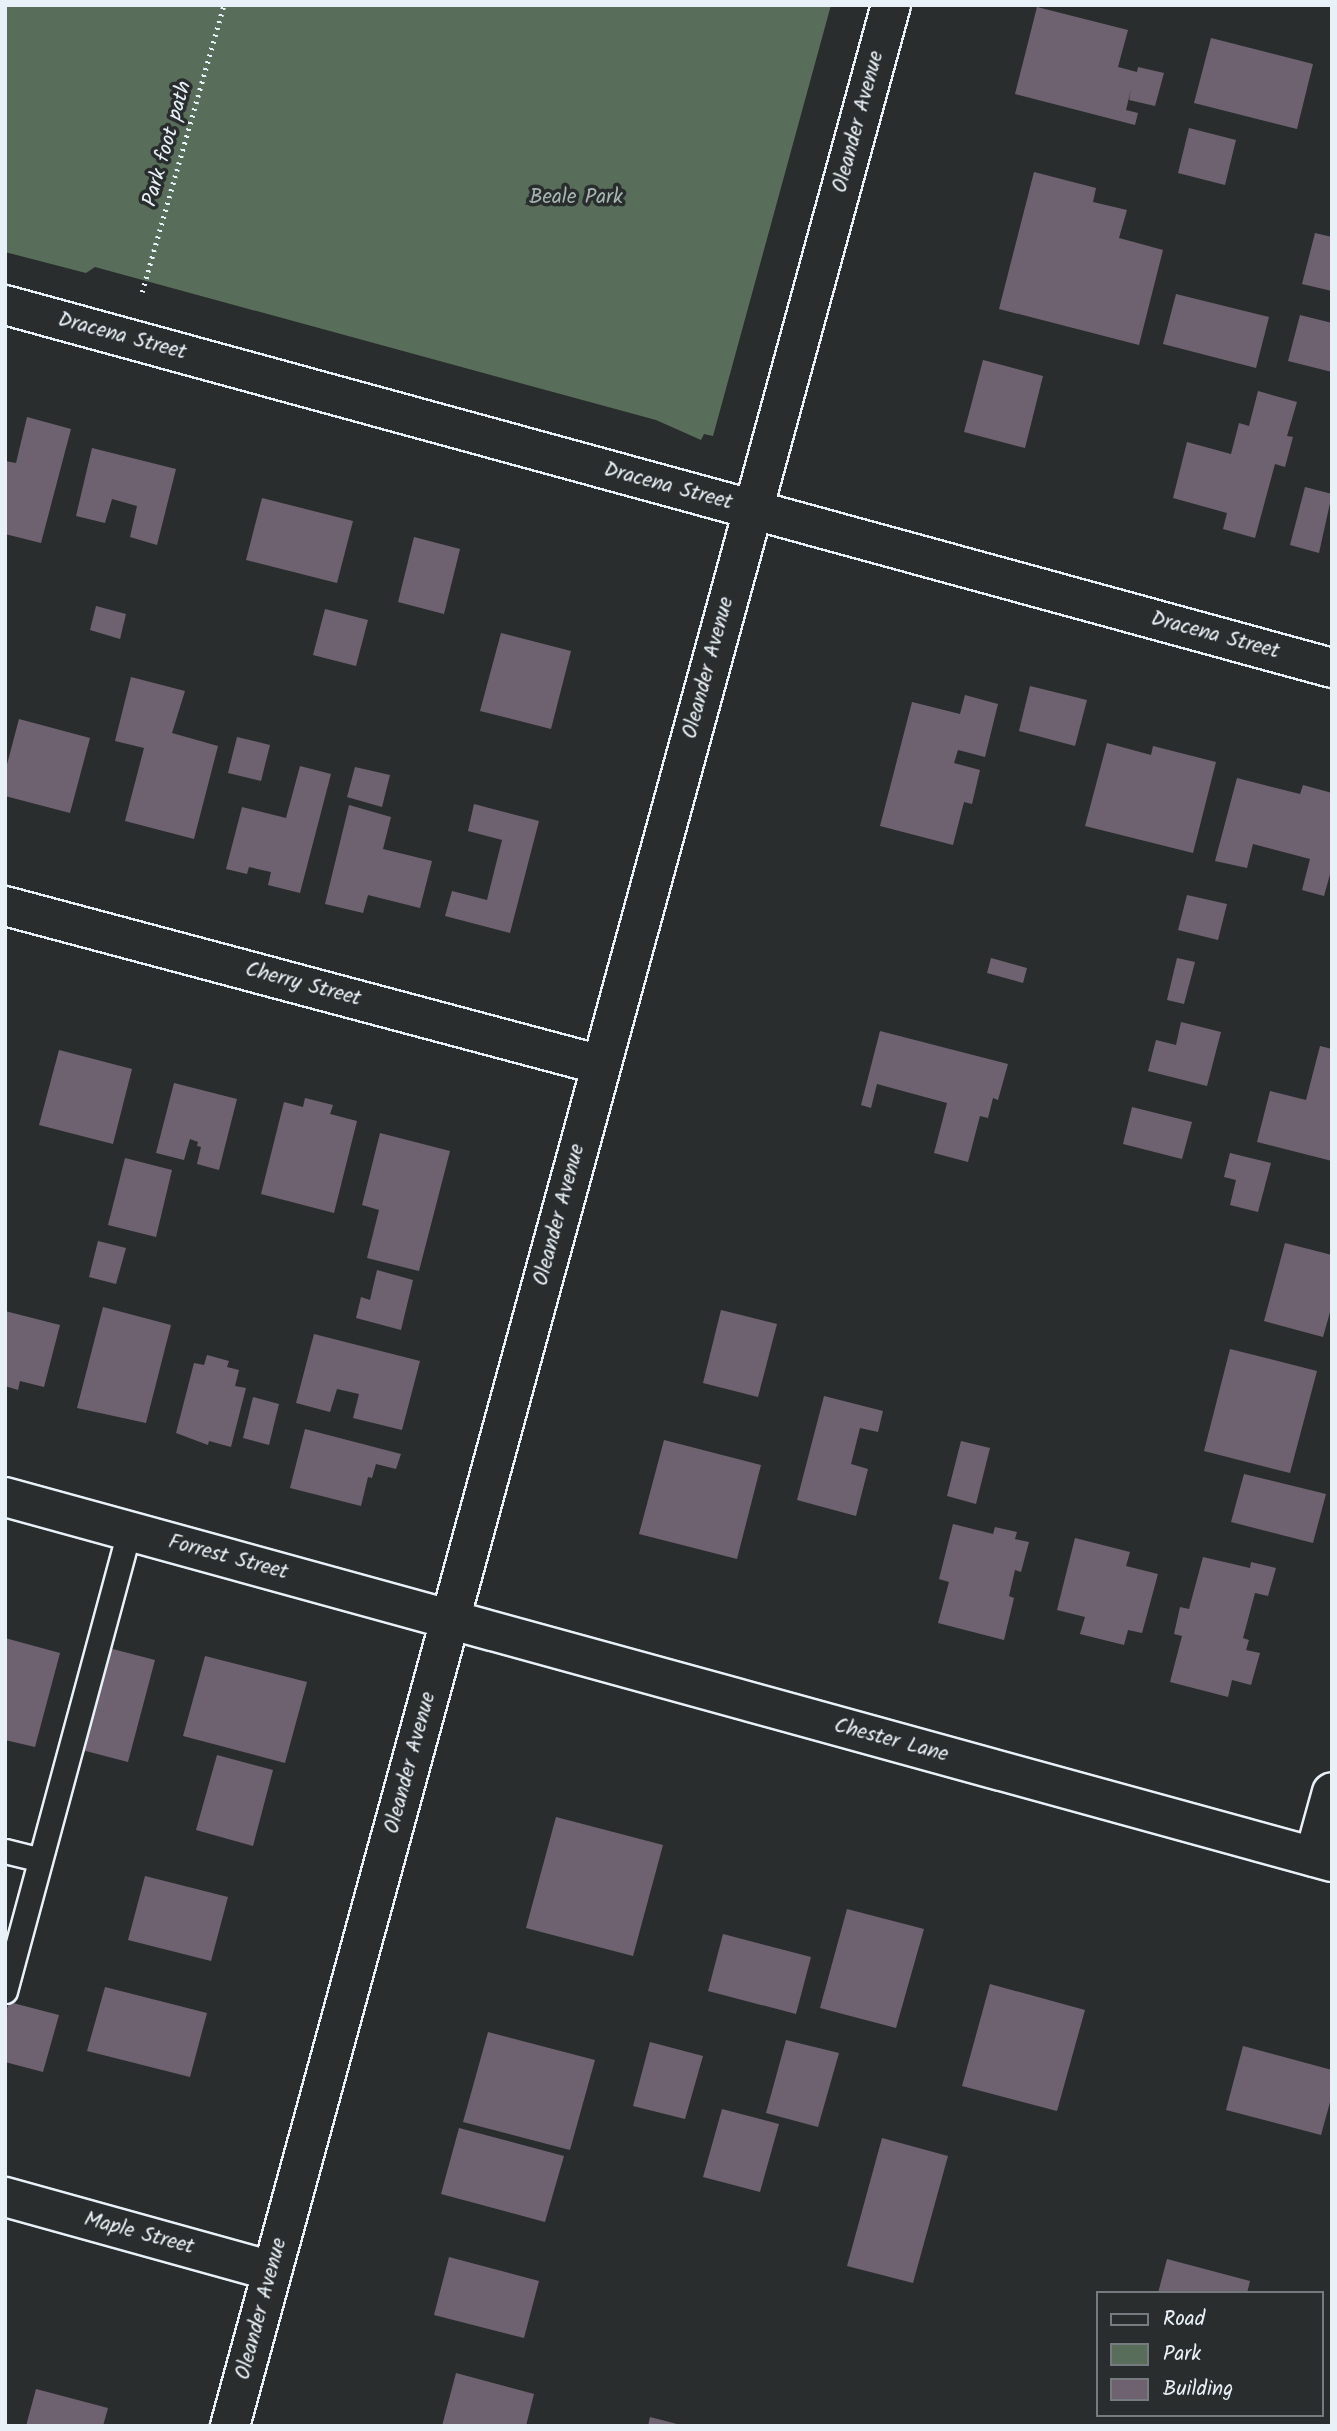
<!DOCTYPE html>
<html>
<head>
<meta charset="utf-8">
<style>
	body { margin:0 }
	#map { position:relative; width:1337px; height:2431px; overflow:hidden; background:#2a2d2e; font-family:Kalam,sans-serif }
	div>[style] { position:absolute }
	.green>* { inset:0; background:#596e5a }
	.building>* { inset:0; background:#6f6270 }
	.path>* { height:4.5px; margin-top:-2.25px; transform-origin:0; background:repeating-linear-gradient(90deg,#e8f1f8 0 2px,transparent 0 7px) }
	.roads { filter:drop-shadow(2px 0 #e8f1f8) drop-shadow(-2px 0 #e8f1f8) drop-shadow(0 2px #e8f1f8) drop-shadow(0 -2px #e8f1f8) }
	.service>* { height:23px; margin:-11.5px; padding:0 11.5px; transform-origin:11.5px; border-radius:11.5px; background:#2a2d2e }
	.minor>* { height:38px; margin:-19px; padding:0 19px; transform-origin:19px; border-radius:19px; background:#2a2d2e }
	span { translate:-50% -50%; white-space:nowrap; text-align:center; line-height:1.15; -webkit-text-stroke:7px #2a2d2e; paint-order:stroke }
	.street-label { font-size:21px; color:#e8f1f8 }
	.park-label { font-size:21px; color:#a8b6b1 }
	.frame { position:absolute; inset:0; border:7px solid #e8f1f8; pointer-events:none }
	.legend { position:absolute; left:1096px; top:2291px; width:228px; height:126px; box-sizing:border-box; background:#2a2d2e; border:2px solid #767b7f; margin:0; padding:9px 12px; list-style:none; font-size:21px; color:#e8f1f8 }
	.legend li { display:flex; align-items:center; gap:14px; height:35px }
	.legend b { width:35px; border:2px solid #767b7f }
</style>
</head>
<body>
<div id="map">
	<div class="green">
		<i style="clip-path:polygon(5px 5px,831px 5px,713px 436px,704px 434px,701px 440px,656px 420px,95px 267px,86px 273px,5px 252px)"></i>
	</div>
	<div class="building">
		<i style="clip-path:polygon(1037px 7px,1128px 30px,1118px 67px,1137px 72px,1138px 67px,1164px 73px,1155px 106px,1129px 100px,1131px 89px,1126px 110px,1138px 113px,1135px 125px,1015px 94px)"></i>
		<i style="clip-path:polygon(1211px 38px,1313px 64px,1297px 129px,1194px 103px)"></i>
		<i style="clip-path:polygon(1189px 128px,1236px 140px,1225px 185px,1178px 173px)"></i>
		<i style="clip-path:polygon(1034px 172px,1096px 188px,1093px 202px,1127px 210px,1119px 238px,1163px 250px,1139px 345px,999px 309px)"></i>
		<i style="clip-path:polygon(1315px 233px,1332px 237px,1332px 291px,1302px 284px)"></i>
		<i style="clip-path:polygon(1176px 294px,1269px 317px,1256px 368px,1163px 344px)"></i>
		<i style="clip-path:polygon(1300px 315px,1332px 323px,1332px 372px,1288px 361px)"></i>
		<i style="clip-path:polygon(983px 360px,1043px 376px,1025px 448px,964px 432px)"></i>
		<i style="clip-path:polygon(1258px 391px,1297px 402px,1287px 436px,1293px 437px,1285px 467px,1275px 464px,1255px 538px,1223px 529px,1227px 513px,1173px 498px,1187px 442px,1231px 454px,1239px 423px,1249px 426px)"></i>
		<i style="clip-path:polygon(27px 417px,71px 429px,41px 543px,5px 534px,5px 461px,16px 463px)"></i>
		<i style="clip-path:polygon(92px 448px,176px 469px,157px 545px,130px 537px,137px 506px,112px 499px,105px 523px,76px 516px)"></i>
		<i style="clip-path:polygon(1305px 487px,1332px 494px,1319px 553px,1290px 545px)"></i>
		<i style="clip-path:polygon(262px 498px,353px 521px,337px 583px,246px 560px)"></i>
		<i style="clip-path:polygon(414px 537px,460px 549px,444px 614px,398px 602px)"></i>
		<i style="clip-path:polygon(96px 606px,126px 614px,120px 639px,90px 630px)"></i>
		<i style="clip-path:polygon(325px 609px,368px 620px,356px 666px,313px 655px)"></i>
		<i style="clip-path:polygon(501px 633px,571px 651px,551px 729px,480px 711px)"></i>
		<i style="clip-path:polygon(131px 677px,185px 691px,172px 733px,218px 746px,194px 839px,125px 821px,144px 748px,115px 741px)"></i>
		<i style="clip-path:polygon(1030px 686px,1087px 700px,1075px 746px,1019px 731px)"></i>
		<i style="clip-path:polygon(965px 695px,998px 704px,985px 757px,958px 750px,954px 763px,980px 770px,972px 804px,964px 802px,953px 845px,880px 826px,912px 702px,960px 714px)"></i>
		<i style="clip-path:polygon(19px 719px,90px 738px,70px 813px,5px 796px,5px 772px)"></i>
		<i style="clip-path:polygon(237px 737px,270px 745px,261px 781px,228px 773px)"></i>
		<i style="clip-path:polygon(1107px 743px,1151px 755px,1153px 746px,1216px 762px,1193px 853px,1085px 826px)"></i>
		<i style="clip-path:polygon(300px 766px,331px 774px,300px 893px,268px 885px,271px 872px,249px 867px,247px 874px,226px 869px,242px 807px,286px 818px)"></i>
		<i style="clip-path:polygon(355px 767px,390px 775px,382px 807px,347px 797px)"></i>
		<i style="clip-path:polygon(1237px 778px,1300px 794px,1303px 785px,1332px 793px,1332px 867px,1324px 896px,1302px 890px,1310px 859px,1253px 844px,1247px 868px,1215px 861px)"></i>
		<i style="clip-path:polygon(474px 804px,539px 821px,510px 933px,445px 916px,452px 891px,487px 900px,502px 840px,468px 831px)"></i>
		<i style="clip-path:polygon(349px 805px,391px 817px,383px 849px,432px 861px,420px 908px,368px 895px,363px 913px,325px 904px)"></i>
		<i style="clip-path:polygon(1187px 895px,1227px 904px,1218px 940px,1178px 930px)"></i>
		<i style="clip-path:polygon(991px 958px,1027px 968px,1023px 983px,987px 973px)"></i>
		<i style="clip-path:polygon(1177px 958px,1195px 962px,1184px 1004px,1167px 1000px)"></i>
		<i style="clip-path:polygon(1181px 1022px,1221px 1032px,1207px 1086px,1148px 1071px,1156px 1040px,1176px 1045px)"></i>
		<i style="clip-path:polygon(880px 1031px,1008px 1064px,998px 1100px,993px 1098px,988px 1118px,980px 1116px,968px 1162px,934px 1153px,947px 1103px,877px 1084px,871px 1108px,861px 1105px)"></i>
		<i style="clip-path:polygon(1320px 1046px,1332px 1049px,1332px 1161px,1257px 1142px,1270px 1091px,1306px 1100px)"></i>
		<i style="clip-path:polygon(59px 1050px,132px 1069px,113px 1144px,39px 1125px)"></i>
		<i style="clip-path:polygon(174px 1083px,237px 1099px,219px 1170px,197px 1164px,201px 1147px,197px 1146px,198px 1142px,190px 1139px,184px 1160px,156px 1153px)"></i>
		<i style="clip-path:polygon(305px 1098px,333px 1105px,330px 1114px,357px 1121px,334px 1213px,261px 1194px,284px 1102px,303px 1107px)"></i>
		<i style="clip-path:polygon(1132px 1107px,1192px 1122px,1182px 1159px,1123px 1144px)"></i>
		<i style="clip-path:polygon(380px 1133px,450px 1151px,419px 1271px,367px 1258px,379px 1210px,362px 1205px)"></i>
		<i style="clip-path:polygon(1230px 1153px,1271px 1163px,1258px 1212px,1230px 1205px,1236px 1180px,1224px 1177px)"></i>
		<i style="clip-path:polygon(125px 1158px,172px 1170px,156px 1237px,108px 1225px)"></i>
		<i style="clip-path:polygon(98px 1241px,126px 1248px,116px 1284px,89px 1277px)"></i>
		<i style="clip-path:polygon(1285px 1243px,1332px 1255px,1332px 1305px,1323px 1337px,1264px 1321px)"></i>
		<i style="clip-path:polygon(377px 1270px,413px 1280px,401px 1330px,356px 1318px,361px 1297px,370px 1300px)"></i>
		<i style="clip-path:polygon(103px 1307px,171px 1325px,146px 1423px,77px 1408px)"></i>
		<i style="clip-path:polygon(721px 1310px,777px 1324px,758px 1397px,703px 1383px)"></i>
		<i style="clip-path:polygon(5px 1311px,60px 1325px,44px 1387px,20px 1381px,18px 1390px,5px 1386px)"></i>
		<i style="clip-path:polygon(314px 1334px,420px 1361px,402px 1430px,353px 1418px,359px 1394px,337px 1389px,330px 1412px,296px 1403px)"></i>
		<i style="clip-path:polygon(1230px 1349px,1317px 1371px,1290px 1473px,1204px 1451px)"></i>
		<i style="clip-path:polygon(207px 1355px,229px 1361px,227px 1367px,239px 1370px,235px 1386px,246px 1388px,231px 1447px,209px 1441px,208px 1445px,176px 1433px,194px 1363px,204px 1365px)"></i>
		<i style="clip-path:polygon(824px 1396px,883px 1411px,878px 1432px,860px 1428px,851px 1464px,868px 1469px,856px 1516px,797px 1500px)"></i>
		<i style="clip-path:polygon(253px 1397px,279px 1404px,269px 1445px,243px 1438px)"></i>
		<i style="clip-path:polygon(305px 1429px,401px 1454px,396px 1469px,376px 1464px,372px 1478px,368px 1477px,361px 1506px,290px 1488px)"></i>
		<i style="clip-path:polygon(664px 1440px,761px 1465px,737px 1559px,639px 1534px)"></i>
		<i style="clip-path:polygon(961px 1441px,990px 1448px,976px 1504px,947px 1496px)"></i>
		<i style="clip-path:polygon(1244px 1474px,1326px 1494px,1313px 1543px,1231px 1522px)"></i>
		<i style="clip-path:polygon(953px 1524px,993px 1534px,995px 1527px,1017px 1532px,1015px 1539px,1029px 1542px,1021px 1572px,1015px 1570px,1009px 1596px,1014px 1598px,1004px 1640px,938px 1623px,949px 1582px,939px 1579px)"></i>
		<i style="clip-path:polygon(1075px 1538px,1130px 1552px,1126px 1566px,1158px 1574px,1142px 1633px,1128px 1630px,1124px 1645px,1080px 1634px,1085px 1617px,1057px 1610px)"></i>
		<i style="clip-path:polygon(1203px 1557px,1250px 1568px,1251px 1562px,1276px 1568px,1268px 1596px,1255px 1593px,1243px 1638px,1249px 1640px,1246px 1650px,1260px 1653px,1251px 1685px,1232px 1680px,1228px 1697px,1170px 1682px,1182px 1636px,1174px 1634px,1180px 1607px,1189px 1609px)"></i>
		<i style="clip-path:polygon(5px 1638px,60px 1653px,35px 1747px,5px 1740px)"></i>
		<i style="clip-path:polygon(105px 1647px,155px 1660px,128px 1762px,78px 1749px)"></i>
		<i style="clip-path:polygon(205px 1656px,307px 1682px,285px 1763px,183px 1736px)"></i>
		<i style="clip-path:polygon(217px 1755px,273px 1770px,253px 1846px,196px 1830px)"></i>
		<i style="clip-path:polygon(556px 1817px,663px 1845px,633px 1956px,526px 1928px)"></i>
		<i style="clip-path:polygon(145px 1876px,228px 1897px,211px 1961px,128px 1940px)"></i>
		<i style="clip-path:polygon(847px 1909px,924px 1929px,896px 2028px,820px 2008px)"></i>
		<i style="clip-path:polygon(723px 1934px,811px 1957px,796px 2014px,708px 1991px)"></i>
		<i style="clip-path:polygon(990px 1984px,1085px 2010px,1057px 2111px,962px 2086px)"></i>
		<i style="clip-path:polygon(105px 1987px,207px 2013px,190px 2077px,87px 2051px)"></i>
		<i style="clip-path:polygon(9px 2002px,59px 2015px,43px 2072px,5px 2062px,5px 2016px)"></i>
		<i style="clip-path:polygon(488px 2032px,595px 2060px,570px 2150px,463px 2122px)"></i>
		<i style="clip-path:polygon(786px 2040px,839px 2053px,818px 2127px,766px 2113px)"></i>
		<i style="clip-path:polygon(650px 2042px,703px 2056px,685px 2119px,633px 2106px)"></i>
		<i style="clip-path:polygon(1243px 2046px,1332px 2070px,1332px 2095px,1321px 2135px,1226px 2110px)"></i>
		<i style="clip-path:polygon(722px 2109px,779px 2124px,760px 2192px,703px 2177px)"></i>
		<i style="clip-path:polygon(459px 2128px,564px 2156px,545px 2222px,441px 2194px)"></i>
		<i style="clip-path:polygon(882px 2138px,948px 2156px,913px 2283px,847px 2266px)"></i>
		<i style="clip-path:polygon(449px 2257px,539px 2281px,524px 2338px,434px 2315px)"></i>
		<i style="clip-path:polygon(1167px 2259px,1250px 2281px,1247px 2293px,1158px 2293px)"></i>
		<i style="clip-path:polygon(456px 2373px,534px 2394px,526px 2426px,442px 2426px)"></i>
		<i style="clip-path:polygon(36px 2389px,108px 2408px,103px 2426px,26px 2426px)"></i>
		<i style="clip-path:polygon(650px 2417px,681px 2425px,681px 2426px,648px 2426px)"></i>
	</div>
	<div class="path">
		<i style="left:142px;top:292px;width:298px;rotate:-74.1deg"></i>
	</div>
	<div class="roads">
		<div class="service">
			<i style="left:5px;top:1851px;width:36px;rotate:14deg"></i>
			<i style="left:5px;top:1991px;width:476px;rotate:-74.9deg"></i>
		</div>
		<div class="minor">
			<i style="left:5px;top:305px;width:1376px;rotate:15.3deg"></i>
			<i style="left:5px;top:906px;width:617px;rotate:14.94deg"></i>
			<i style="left:5px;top:1497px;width:1376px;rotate:15.38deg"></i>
			<i style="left:1314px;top:1857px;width:67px;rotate:-74.5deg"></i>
			<i style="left:5px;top:2197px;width:277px;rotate:15.5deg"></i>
			<i style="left:230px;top:2426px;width:2510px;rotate:-74.73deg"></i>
		</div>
	</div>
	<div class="street-label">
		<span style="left:859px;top:122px;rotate:-75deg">Oleander Avenue</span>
		<span style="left:168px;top:144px;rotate:-74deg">Park foot path</span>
		<span style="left:122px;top:337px;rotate:15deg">Dracena Street</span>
		<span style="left:668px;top:487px;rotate:15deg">Dracena Street</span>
		<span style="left:1215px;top:636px;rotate:15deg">Dracena Street</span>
		<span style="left:709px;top:668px;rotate:-75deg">Oleander Avenue</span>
		<span style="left:303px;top:985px;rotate:15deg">Cherry Street</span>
		<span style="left:560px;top:1215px;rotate:-75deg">Oleander Avenue</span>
		<span style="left:228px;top:1558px;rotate:15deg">Forrest Street</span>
		<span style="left:891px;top:1741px;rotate:15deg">Chester Lane</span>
		<span style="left:411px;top:1763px;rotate:-75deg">Oleander Avenue</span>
		<span style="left:139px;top:2234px;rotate:15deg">Maple Street</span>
		<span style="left:262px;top:2309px;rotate:-75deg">Oleander Avenue</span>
	</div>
	<div class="park-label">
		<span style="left:576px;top:198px">Beale Park</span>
	</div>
	<div class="frame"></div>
	<ul class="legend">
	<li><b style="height:9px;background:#2a2d2e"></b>Road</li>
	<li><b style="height:19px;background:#596e5a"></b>Park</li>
	<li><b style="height:19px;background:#6f6270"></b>Building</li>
	</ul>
</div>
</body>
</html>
